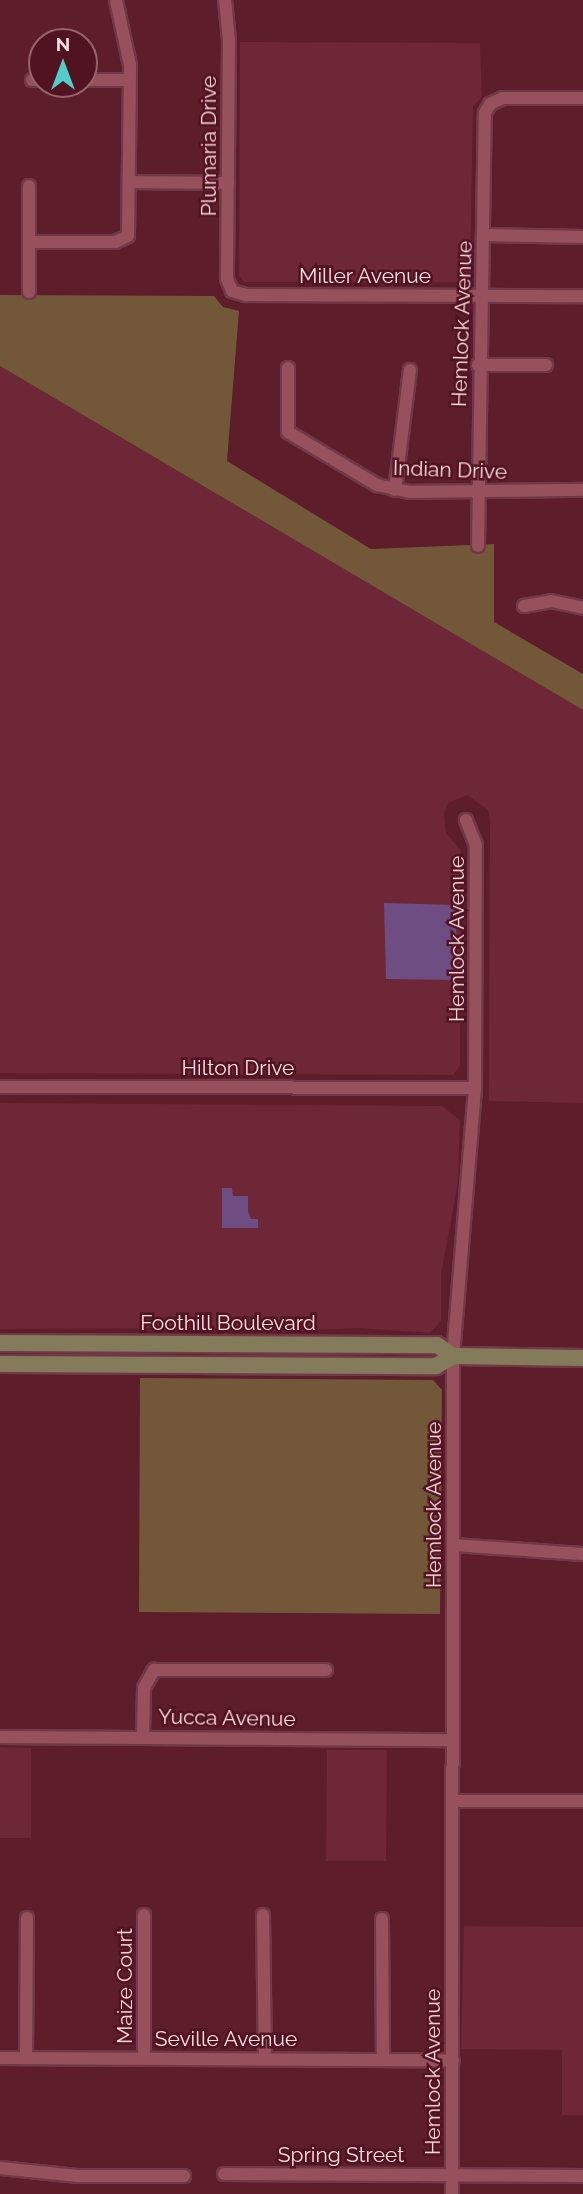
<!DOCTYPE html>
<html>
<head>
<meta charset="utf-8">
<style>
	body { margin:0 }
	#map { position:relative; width:583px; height:2194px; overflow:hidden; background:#5d1d2a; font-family:Raleway,sans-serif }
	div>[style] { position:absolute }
	.built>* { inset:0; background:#6d2736 }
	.green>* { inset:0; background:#725838 }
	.water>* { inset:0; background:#6e4d82 }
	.roads { filter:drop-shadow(2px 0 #713948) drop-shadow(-2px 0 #713948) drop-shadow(0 2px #713948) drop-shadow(0 -2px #713948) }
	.minor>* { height:12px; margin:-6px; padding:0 6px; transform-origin:6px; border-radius:6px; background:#97515c }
	.major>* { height:16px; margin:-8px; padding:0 8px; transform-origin:8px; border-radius:8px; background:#837b5a }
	span { translate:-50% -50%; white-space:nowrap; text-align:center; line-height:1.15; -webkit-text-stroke:5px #511221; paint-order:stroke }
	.street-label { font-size:21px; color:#fedde0 }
	.north { position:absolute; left:28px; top:28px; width:70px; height:70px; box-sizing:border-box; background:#511221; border:2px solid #96636d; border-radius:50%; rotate:0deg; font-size:19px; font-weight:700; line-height:28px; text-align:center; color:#fedde0 }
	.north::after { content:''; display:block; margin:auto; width:24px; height:32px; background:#54cdc8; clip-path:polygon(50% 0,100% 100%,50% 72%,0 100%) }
</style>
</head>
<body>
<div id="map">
	<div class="built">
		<i style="clip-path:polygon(240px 42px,480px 43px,482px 97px,473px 106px,470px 272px,464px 282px,244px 282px,239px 275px)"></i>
		<i style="clip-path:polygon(0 366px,583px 710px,583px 1103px,489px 1101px,490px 821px,488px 810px,467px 795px,448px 803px,444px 813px,446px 833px,461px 851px,460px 1066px,453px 1075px,0 1073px)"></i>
		<i style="clip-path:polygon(0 1103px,442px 1106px,460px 1120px,458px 1182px,441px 1275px,441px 1321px,430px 1333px,359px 1328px,273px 1332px,269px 1328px,0 1329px)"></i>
		<i style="clip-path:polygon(0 1747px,31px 1748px,31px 1838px,0 1838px)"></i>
		<i style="clip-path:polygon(327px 1750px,387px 1750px,386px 1861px,326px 1861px)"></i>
		<i style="clip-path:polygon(464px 1926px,583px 1927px,583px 2115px,562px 2115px,562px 2050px,461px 2049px)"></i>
	</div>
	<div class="green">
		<i style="clip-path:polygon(0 295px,214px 296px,223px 307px,239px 311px,227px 461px,371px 549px,494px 544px,494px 622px,583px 674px,583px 710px,0 366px)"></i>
		<i style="clip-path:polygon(140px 1378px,433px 1380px,442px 1390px,440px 1614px,139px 1612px)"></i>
	</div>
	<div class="water">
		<i style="clip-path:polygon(384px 903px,456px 905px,457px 980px,386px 979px)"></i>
		<i style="clip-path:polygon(222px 1188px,232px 1188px,233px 1196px,248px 1196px,248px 1211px,251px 1219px,258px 1219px,258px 1228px,222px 1228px)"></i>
	</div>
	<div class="roads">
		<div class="minor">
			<i style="left:225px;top:0;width:40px;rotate:84.3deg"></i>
			<i style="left:229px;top:40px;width:239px;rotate:90.5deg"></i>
			<i style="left:227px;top:279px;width:13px;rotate:67deg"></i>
			<i style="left:232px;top:291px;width:15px;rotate:16deg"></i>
			<i style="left:246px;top:295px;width:337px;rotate:0.2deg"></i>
			<i style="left:32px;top:80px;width:10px"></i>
			<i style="left:84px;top:80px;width:46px"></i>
			<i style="left:129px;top:182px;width:99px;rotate:0.6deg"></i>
			<i style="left:485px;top:235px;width:98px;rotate:1.2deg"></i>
			<i style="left:29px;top:242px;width:86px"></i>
			<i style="left:115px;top:242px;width:14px;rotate:-25deg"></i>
			<i style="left:128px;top:236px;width:171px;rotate:-89.3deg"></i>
			<i style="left:130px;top:65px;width:66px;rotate:-102.2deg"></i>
			<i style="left:29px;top:292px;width:106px;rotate:-90deg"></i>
			<i style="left:478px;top:365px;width:68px"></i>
			<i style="left:288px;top:368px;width:64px;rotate:90deg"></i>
			<i style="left:288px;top:432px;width:104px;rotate:30.8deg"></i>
			<i style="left:377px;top:485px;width:33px;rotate:12deg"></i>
			<i style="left:409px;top:492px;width:174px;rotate:-0.7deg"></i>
			<i style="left:395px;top:490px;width:121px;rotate:-82.9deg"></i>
			<i style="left:478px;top:546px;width:433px;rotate:-89.1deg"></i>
			<i style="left:485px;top:113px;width:10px;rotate:-61deg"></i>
			<i style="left:490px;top:104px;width:14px;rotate:-25deg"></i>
			<i style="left:503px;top:98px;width:80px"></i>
			<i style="left:524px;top:606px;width:27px;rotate:-10deg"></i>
			<i style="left:551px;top:601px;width:33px;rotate:12deg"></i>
			<i style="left:0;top:1087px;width:475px;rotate:0.1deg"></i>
			<i style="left:453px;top:1545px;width:130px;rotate:4deg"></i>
			<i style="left:143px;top:1736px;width:48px;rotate:-88.8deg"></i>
			<i style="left:144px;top:1688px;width:21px;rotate:-61deg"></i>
			<i style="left:154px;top:1670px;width:172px"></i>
			<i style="left:0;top:1737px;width:453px;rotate:0.4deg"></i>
			<i style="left:453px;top:1801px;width:130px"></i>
			<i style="left:144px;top:1915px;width:143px;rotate:90deg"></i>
			<i style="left:263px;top:1915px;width:144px;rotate:89.2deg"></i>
			<i style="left:382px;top:1919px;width:140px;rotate:89.6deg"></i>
			<i style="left:0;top:2058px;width:453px;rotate:0.3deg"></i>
			<i style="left:26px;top:2058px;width:140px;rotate:-89.6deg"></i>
			<i style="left:0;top:2168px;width:78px;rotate:5.9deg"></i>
			<i style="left:78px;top:2176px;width:106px"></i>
			<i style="left:224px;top:2174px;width:359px;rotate:0.3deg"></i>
			<i style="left:452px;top:2194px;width:838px;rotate:-89.93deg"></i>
			<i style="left:453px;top:1356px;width:269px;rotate:-85.3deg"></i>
			<i style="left:475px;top:1088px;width:243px;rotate:-89.8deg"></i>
			<i style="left:476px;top:845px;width:27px;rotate:-112deg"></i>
		</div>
		<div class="major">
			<i style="left:0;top:1343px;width:437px;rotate:0.3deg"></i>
			<i style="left:437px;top:1345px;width:19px;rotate:35deg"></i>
			<i style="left:453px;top:1356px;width:130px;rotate:0.9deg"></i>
			<i style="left:0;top:1364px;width:436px;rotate:0.3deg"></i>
			<i style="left:436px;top:1366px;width:20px;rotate:-30deg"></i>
		</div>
	</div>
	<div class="street-label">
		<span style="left:209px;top:146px;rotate:-90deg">Plumaria Drive</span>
		<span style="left:365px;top:276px">Miller Avenue</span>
		<span style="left:462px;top:324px;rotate:-88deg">Hemlock Avenue</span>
		<span style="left:450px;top:470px;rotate:2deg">Indian Drive</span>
		<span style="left:457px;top:939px;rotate:-90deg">Hemlock Avenue</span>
		<span style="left:238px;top:1068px">Hilton Drive</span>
		<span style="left:228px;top:1323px">Foothill Boulevard</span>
		<span style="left:434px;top:1505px;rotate:-90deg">Hemlock Avenue</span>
		<span style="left:227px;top:1718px;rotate:1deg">Yucca Avenue</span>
		<span style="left:125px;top:1986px;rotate:-90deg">Maize Court</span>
		<span style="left:226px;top:2039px">Seville Avenue</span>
		<span style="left:433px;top:2072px;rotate:-90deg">Hemlock Avenue</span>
		<span style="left:341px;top:2155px">Spring Street</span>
	</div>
	<div class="north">N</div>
</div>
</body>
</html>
